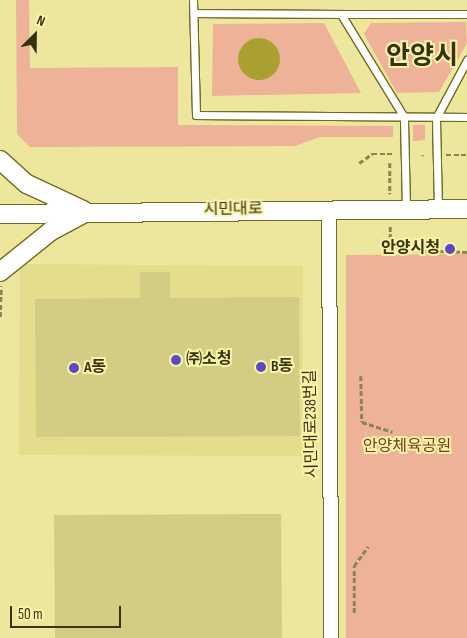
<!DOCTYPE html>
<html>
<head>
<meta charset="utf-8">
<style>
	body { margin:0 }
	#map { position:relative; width:467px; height:638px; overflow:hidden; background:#ede79d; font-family:"Sofia Sans Condensed","Noto Sans KR",sans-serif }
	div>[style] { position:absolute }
	.built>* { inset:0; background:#e3dd8c }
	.green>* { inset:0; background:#eeb299 }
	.water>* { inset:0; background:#aaa031 }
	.round { border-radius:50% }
	.building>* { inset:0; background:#d3cd84 }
	.path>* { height:2.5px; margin-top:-1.25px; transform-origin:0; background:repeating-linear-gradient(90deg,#898453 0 5px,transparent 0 7.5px) }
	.roads { filter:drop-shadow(1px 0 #726c22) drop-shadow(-1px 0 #726c22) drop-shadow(0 1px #726c22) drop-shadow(0 -1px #726c22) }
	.service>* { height:7px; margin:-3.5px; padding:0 3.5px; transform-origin:3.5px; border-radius:3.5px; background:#fff }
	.minor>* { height:14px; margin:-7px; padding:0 7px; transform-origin:7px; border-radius:7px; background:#fff }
	.tertiary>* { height:18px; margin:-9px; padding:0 9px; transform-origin:9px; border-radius:9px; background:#fff }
	.dots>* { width:14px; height:14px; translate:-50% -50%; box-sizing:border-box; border:2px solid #faf4aa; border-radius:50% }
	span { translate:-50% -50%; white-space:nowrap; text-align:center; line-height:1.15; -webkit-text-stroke:4px #faf4aa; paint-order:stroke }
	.street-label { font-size:16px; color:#363315 }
	.poi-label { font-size:16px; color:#363315; font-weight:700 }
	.right { translate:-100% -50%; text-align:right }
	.left { translate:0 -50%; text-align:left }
	.park-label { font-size:16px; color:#773a1e }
	.town-label { font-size:26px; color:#363315; font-weight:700 }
	.north { position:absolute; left:10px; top:10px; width:50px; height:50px; -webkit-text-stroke:4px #faf4aa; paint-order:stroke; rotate:23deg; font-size:14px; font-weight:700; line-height:20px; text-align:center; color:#363315 }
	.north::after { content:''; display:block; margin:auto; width:18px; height:22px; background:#363315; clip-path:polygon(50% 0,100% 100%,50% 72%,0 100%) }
	.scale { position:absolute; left:10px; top:606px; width:111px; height:22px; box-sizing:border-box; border:2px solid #363315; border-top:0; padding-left:6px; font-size:15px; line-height:18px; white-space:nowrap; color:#363315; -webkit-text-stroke:4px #faf4aa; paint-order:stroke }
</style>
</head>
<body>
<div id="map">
	<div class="built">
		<i style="clip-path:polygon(20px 264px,303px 266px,302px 456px,19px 455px)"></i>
	</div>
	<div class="green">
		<i style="clip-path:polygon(16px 0,29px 0,30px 68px,178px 67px,178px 125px,393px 126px,393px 137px,320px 137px,295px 146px,30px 147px,17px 134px)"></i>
		<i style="clip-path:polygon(466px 22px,467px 43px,439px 92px,397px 93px,364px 34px,371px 23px)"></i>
		<i style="clip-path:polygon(324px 23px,361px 93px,212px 96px,213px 24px)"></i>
		<i style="clip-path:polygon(413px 125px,425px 125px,425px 140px,413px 141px)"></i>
		<i style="clip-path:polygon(467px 254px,467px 638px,346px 638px,346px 255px)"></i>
	</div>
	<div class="water">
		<i class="round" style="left:238px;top:38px;width:42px;height:42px"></i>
	</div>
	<div class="building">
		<i style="clip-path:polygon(140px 272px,170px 272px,170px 298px,299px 297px,300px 436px,36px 437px,35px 299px,140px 298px)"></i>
		<i style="clip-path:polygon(281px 514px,282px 638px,55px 638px,54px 515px)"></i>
	</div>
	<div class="path">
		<i style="left:423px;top:155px;width:1px;rotate:90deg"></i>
		<i style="left:446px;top:155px;width:21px"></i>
		<i style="left:359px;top:163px;width:16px;rotate:-35deg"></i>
		<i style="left:372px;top:154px;width:21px"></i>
		<i style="left:390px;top:163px;width:31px;rotate:90deg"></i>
		<i style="left:390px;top:254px;width:30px;rotate:-90deg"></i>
		<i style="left:403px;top:254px;width:8px;rotate:-30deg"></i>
		<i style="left:410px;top:250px;width:57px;rotate:2deg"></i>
		<i style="left:0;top:317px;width:31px;rotate:-88deg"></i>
		<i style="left:361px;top:376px;width:46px;rotate:88.8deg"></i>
		<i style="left:362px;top:422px;width:32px;rotate:18deg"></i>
		<i style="left:354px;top:613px;width:47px;rotate:-90deg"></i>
		<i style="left:354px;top:566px;width:24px;rotate:-54deg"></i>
	</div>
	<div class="roads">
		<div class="service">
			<i style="left:193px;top:0;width:115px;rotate:88.5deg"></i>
			<i style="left:196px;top:115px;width:271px;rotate:0.4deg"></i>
			<i style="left:194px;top:13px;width:147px;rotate:0.4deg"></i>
			<i style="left:406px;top:208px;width:91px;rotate:-91.3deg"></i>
			<i style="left:404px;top:117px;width:121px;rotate:-121.5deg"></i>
			<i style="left:341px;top:14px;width:126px"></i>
			<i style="left:438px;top:208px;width:90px;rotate:-91.3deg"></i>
			<i style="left:436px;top:118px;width:66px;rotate:-61.9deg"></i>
		</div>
		<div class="minor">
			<i style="left:329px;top:209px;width:429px;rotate:89.7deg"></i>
		</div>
		<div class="tertiary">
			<i style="left:0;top:160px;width:36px;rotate:42deg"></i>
			<i style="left:27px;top:184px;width:62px;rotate:24.9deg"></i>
			<i style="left:0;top:214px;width:467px;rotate:-0.6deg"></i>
			<i style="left:0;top:272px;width:65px;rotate:-38.8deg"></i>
			<i style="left:51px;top:231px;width:36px;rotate:-28deg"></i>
		</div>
	</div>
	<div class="dots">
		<i style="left:450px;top:249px;background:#5b4ac2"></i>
		<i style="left:176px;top:360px;background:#5b4ac2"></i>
		<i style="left:261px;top:367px;background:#5b4ac2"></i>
		<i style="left:74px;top:368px;background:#5b4ac2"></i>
	</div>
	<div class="street-label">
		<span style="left:233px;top:210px;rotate:-1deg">시민대로</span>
		<span style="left:312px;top:424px;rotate:-91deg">시민대로238번길</span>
	</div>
	<div class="poi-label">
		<span class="right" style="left:440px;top:249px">안양시청</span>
		<span class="left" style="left:186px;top:360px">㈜소청</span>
		<span class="left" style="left:271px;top:367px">B동</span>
		<span class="left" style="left:84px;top:368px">A동</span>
	</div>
	<div class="park-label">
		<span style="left:407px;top:447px">안양체육공원</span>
	</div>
	<div class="town-label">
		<span style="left:422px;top:57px">안양시</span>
	</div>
	<div class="north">N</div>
	<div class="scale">50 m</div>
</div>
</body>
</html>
